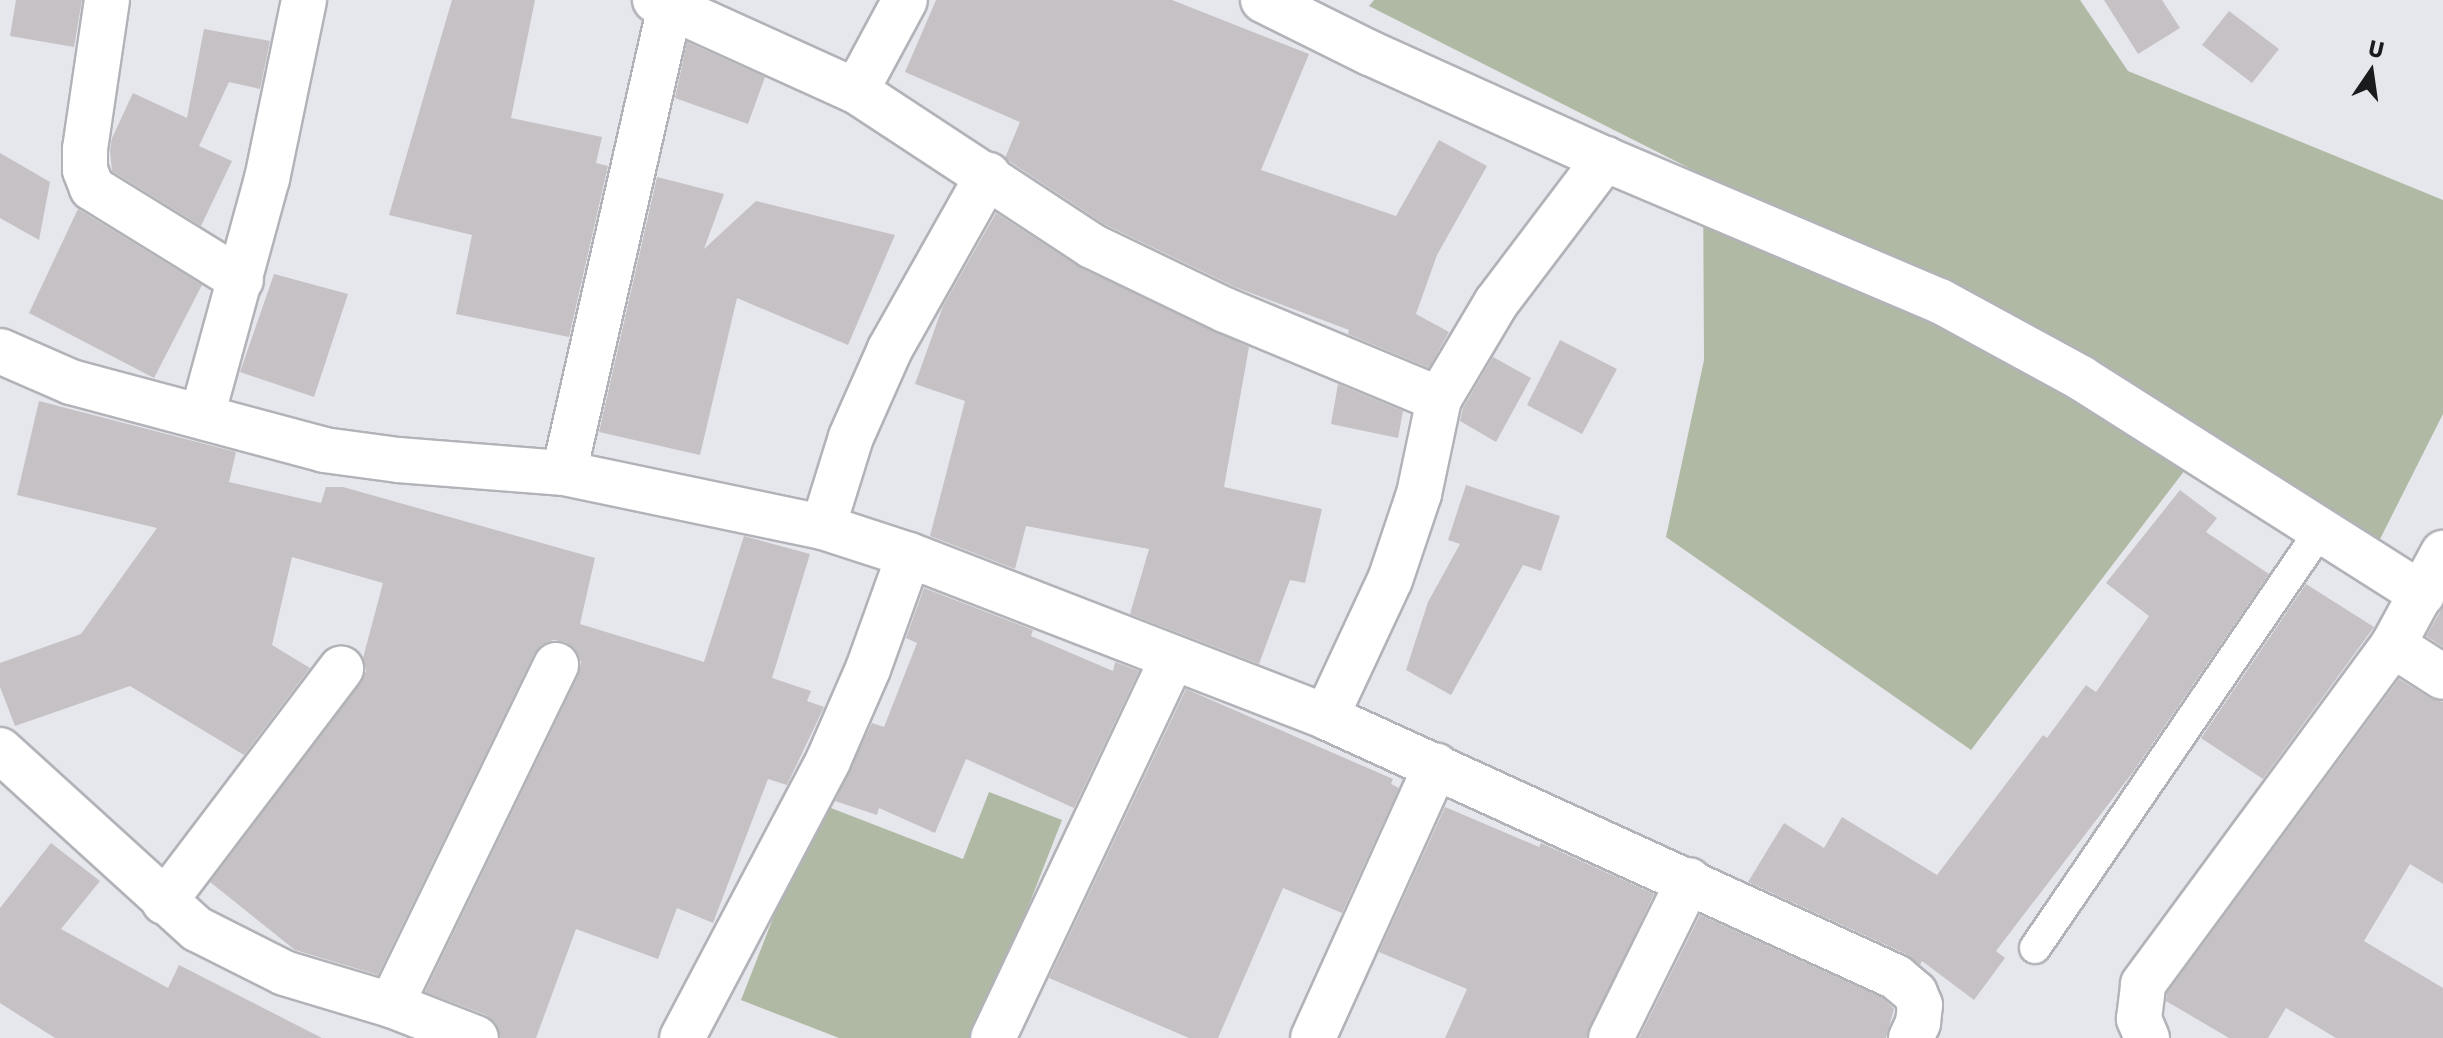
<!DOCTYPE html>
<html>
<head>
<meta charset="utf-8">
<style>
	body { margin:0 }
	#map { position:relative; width:2443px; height:1038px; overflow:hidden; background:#e6e7ed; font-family:Jost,sans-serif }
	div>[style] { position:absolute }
	.green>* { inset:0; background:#b0b9a4 }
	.building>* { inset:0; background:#c6c1c4 }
	.roads { filter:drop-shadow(2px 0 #b2b3b8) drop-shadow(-2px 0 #b2b3b8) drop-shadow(0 2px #b2b3b8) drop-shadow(0 -2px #b2b3b8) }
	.service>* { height:30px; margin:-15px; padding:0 15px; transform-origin:15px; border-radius:15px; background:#fff }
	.minor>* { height:44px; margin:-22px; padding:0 22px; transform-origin:22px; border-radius:22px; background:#fff }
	span { translate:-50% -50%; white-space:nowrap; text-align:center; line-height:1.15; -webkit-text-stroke:6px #e6e7ed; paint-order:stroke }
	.north { position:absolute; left:2331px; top:32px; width:80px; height:80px; -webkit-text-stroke:6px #e6e7ed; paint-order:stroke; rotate:13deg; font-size:22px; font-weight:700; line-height:32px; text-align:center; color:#1a1b1d }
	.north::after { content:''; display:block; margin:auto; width:28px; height:36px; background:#1a1b1d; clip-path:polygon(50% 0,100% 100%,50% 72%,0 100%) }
</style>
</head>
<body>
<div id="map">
	<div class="green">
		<i style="clip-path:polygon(1374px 0,2080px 0,2128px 71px,2443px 200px,2443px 414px,2372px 555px,2185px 470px,1971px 750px,1666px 537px,1704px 360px,1703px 175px,1369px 6px)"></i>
		<i style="clip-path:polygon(989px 792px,1062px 820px,977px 1038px,839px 1038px,741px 1000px,818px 803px,963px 859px)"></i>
	</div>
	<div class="building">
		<i style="clip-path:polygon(16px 0,82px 0,74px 47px,10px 36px)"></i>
		<i style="clip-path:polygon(452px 0,535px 0,511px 118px,602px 137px,596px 163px,608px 166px,569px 337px,456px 314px,472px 235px,389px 215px)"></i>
		<i style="clip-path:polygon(936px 0,1172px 0,1309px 54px,1261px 170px,1396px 216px,1439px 140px,1487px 166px,1437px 255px,1416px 314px,1449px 332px,1429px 368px,1348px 334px,1349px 330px,1235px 287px,1104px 224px,1009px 161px,1005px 158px,1020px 122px,905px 72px)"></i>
		<i style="clip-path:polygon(2104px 0,2162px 0,2180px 28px,2138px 54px)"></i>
		<i style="clip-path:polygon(2229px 11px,2279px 49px,2252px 83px,2202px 45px)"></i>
		<i style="clip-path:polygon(204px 29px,270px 41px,260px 89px,229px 82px,199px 146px,232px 161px,201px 226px,112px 171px,110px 151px,112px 138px,133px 93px,187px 118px)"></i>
		<i style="clip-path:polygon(687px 42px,765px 77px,748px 124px,675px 98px)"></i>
		<i style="clip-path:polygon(0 153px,50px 182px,39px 240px,0 218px)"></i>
		<i style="clip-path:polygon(657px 177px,724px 194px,704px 249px,756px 201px,895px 235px,848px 345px,737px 298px,700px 455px,599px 432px)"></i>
		<i style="clip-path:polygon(78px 209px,202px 285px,154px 378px,29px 313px)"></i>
		<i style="clip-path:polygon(996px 213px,1081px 268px,1249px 347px,1224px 487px,1322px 509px,1305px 583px,1290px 580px,1259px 664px,1130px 614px,1149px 549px,1026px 526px,1015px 569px,930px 536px,965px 401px,915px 384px,943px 306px)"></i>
		<i style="clip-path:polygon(274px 274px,348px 294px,314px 397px,240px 372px)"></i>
		<i style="clip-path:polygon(1560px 340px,1617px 369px,1582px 434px,1527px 405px)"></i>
		<i style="clip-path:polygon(1493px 357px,1531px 378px,1496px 442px,1460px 421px,1463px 408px)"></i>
		<i style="clip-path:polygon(1338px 384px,1403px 411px,1398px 438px,1331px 424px)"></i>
		<i style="clip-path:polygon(39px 401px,236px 452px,229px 482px,321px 503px,326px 487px,343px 487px,595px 558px,580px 624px,704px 662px,744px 536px,810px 554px,772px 678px,811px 691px,807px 701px,824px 707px,787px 785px,768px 779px,713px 923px,677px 908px,658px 959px,576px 929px,536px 1038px,500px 1038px,496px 1023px,486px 1015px,425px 992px,578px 676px,581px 662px,576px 650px,566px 642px,553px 640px,541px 645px,534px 654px,378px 975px,295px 950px,210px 882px,361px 683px,366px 671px,363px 658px,383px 583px,292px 557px,272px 645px,310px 668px,244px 755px,130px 686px,15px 726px,0 687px,0 663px,81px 634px,157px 528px,17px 495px)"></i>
		<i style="clip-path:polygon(1466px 485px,1560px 516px,1541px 571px,1523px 565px,1451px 695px,1406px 670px,1428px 602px,1460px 544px,1448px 540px)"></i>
		<i style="clip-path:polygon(2180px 490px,2217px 518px,2206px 532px,2269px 574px,2133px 772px,1996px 951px,2005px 958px,1974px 1000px,1922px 961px,1920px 965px,1906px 954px,1748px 882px,1784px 823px,1824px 848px,1842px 817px,1937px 875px,2043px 735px,2047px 738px,2086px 685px,2096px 692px,2149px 616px,2106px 583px)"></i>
		<i style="clip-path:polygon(2306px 584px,2374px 627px,2263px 779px,2201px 738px)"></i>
		<i style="clip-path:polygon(924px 588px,1033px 630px,1031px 636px,1113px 671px,1115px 662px,1139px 671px,1074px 808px,966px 759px,935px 833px,879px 808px,877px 815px,835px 801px,872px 723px,884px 727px,917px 643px,906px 638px)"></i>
		<i style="clip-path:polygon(2443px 607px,2443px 647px,2426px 636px)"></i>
		<i style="clip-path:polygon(2399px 679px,2430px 698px,2443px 702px,2443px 884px,2410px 864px,2364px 941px,2443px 988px,2443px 1038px,2336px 1038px,2286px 1008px,2268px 1038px,2229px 1038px,2166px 1001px,2167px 993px)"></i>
		<i style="clip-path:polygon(1186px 689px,1393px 779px,1391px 784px,1399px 788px,1342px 913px,1283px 888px,1218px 1038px,1189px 1038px,1049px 978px)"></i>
		<i style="clip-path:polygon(1445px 807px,1539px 847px,1541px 843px,1654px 894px,1586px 1038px,1445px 1038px,1467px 989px,1379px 952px)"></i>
		<i style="clip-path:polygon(51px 843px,100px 881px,61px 929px,168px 988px,179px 965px,322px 1038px,55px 1038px,0 1003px,0 908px)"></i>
		<i style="clip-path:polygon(1700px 915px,1883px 998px,1894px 1009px,1886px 1038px,1639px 1038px)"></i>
	</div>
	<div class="roads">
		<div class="service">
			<i style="left:2035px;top:948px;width:505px;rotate:-55.65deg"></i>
		</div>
		<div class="minor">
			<i style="left:107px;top:0;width:151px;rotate:98.4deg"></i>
			<i style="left:85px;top:149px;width:21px;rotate:90deg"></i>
			<i style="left:85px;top:170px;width:19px;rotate:69deg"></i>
			<i style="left:92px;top:188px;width:175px;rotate:31.7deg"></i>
			<i style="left:655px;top:0;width:221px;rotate:24.4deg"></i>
			<i style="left:856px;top:91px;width:282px;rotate:33.3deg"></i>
			<i style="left:1092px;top:246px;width:148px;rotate:25.7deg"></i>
			<i style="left:1225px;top:310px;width:232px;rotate:22.6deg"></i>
			<i style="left:1263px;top:0;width:119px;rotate:26.4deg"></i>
			<i style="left:1370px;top:53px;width:258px;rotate:24.3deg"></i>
			<i style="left:856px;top:91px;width:103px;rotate:-61.7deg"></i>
			<i style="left:0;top:351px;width:77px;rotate:23.6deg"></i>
			<i style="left:71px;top:382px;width:262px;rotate:15deg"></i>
			<i style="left:324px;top:450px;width:75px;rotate:7.7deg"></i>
			<i style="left:398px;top:460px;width:167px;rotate:4.5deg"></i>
			<i style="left:564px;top:473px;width:265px;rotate:11.8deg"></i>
			<i style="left:823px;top:527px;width:90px;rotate:18deg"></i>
			<i style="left:909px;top:555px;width:447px;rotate:21.2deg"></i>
			<i style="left:202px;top:416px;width:246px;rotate:-74.7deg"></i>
			<i style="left:267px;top:179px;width:183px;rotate:-78.3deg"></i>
			<i style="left:564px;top:473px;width:480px;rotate:-77.2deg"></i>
			<i style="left:823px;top:527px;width:94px;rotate:-72.7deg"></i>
			<i style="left:851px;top:437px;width:96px;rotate:-66.1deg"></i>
			<i style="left:890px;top:349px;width:200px;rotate:-60.6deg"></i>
			<i style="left:2393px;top:645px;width:59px;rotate:32.6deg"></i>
			<i style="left:0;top:750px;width:266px;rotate:42.3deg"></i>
			<i style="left:197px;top:929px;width:97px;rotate:26.8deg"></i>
			<i style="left:284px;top:973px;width:112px;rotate:16.7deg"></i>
			<i style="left:391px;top:1005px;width:91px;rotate:21.2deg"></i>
			<i style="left:164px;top:902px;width:293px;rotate:-52.8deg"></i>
			<i style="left:391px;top:1005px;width:378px;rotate:-64.1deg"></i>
			<i style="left:682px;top:1038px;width:313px;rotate:-62.2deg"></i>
			<i style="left:828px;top:761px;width:100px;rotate:-66.5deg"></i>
			<i style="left:868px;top:669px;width:121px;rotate:-70.2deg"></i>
			<i style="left:993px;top:1038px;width:420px;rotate:-64.7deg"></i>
			<i style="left:1313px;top:1038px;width:299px;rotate:-65.7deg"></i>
			<i style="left:1611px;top:1038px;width:176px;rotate:-63.7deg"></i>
			<i style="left:1911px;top:1038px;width:17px;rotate:-65deg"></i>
			<i style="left:1918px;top:1023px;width:18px;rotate:-84deg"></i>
			<i style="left:1920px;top:1005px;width:13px;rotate:-113deg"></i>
			<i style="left:1915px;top:993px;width:25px;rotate:-140deg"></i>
			<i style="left:1896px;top:977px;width:626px;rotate:-155.48deg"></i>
			<i style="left:1326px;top:717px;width:151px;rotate:-65deg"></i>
			<i style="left:1390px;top:580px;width:91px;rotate:-71.4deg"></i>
			<i style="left:1419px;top:494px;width:97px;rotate:-78.1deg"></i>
			<i style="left:1439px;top:399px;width:112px;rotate:-59.3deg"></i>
			<i style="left:1496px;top:303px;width:181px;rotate:-52.9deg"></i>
			<i style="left:1605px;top:159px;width:364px;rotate:23deg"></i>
			<i style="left:1940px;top:301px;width:161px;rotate:28.6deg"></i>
			<i style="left:2081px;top:378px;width:404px;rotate:32.4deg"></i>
			<i style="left:2147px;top:1038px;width:21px;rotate:-113deg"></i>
			<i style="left:2139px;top:1019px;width:35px;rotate:-83deg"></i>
			<i style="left:2143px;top:984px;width:421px;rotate:-53.6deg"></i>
			<i style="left:2393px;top:645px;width:105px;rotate:-61.5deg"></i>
		</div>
	</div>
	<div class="north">U</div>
</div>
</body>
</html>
